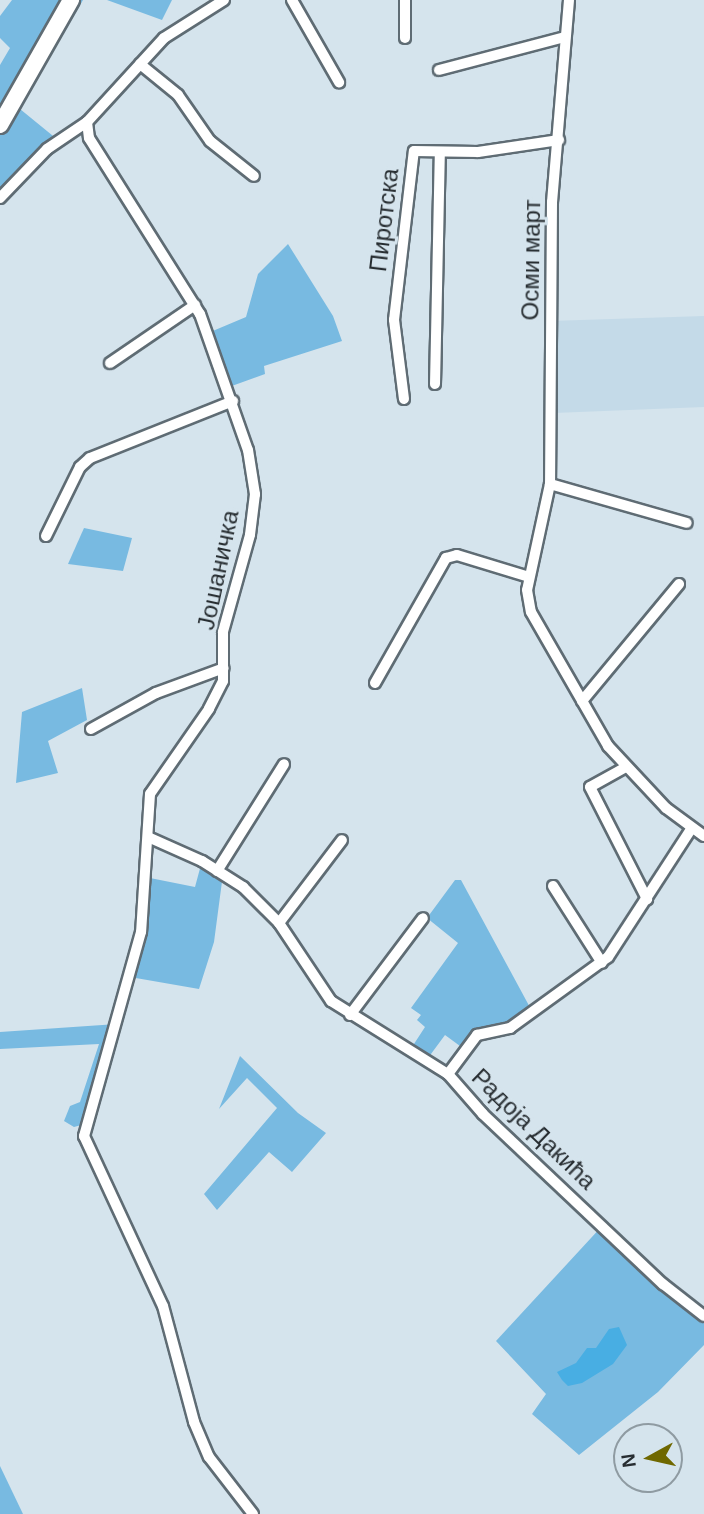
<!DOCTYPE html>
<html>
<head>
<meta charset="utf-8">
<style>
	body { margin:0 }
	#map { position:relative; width:704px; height:1514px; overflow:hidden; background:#d5e4ed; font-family:Arial,sans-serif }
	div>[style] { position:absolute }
	.built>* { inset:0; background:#c4dae8 }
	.green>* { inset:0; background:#78bae1 }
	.forest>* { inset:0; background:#48aee3 }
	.roads { filter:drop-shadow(2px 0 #5f6c74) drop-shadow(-2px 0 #5f6c74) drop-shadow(0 2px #5f6c74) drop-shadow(0 -2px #5f6c74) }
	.street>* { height:10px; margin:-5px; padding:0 5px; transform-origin:5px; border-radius:5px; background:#fff }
	.secondary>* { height:16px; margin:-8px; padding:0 8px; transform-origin:8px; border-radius:8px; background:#fff }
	span { translate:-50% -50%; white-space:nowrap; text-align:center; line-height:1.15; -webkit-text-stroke:6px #d5e4ed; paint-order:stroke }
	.street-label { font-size:24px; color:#272d31 }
	.north { position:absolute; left:613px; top:1423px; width:70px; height:70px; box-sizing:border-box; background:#d5e4ed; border:2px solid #8f9ba2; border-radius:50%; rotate:262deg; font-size:19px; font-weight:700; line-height:28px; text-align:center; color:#272d31 }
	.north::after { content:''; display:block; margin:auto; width:24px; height:32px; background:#6f6800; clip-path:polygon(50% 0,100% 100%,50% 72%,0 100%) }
</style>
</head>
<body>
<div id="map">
	<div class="built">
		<i style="clip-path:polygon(704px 316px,704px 407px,554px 413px,550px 321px)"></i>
	</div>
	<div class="green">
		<i style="clip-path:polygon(12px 0,83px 0,20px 109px,58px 140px,0 198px,0 65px,10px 48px,0 38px,0 16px)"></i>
		<i style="clip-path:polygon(107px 0,172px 0,162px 20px)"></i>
		<i style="clip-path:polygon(288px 244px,333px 316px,342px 341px,264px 366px,265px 374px,229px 387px,208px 333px,246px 317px,258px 274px)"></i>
		<i style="clip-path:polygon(84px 528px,132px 538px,123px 571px,68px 564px)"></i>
		<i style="clip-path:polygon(82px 688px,87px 720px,48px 741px,58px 773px,16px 783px,22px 712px)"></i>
		<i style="clip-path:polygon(202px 861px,223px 874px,214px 942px,199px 989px,130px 977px,145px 877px,195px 887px)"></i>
		<i style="clip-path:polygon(455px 880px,461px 880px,533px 1013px,510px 1028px,477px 1035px,460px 1046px,445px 1035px,428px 1058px,412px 1047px,425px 1027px,417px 1020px,421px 1015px,411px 1008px,458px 943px,427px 918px)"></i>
		<i style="clip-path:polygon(117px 1024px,85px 1124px,74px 1127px,64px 1121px,70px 1106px,80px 1102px,99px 1044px,0 1049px,0 1032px)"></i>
		<i style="clip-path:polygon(240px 1056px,298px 1113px,326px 1133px,292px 1172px,269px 1152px,217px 1210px,204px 1194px,277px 1108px,247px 1078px,219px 1109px)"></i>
		<i style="clip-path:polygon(603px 1225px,704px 1316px,704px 1345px,658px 1392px,579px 1455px,532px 1414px,546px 1394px,496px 1341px)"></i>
		<i style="clip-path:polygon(0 1466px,23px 1514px,0 1514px)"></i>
	</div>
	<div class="forest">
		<i style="clip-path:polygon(619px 1327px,627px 1345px,613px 1364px,582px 1383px,568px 1386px,562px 1380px,557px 1372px,576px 1363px,587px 1348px,596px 1348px,609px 1329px)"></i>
	</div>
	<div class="roads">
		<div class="street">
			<i style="left:224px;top:0;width:71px;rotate:147.7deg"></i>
			<i style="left:164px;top:38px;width:114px;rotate:132.5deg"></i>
			<i style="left:87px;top:122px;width:16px;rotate:83deg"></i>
			<i style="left:89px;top:138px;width:208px;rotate:57.8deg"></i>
			<i style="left:200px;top:314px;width:144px;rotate:70.6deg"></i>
			<i style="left:248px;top:450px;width:45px;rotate:81deg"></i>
			<i style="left:255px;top:494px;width:41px;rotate:97deg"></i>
			<i style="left:250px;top:535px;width:101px;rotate:105.6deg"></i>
			<i style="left:223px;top:632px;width:49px;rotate:90deg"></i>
			<i style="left:223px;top:681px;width:31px;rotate:117deg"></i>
			<i style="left:209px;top:709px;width:103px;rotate:124.8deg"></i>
			<i style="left:150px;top:794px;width:138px;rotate:93.7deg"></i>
			<i style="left:141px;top:932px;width:212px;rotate:105.6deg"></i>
			<i style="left:84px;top:1136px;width:187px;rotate:65.1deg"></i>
			<i style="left:163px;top:1306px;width:120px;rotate:75deg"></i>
			<i style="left:194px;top:1422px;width:38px;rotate:67deg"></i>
			<i style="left:209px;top:1457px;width:72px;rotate:52.3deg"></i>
			<i style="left:292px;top:0;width:95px;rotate:60.2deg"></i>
			<i style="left:405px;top:0;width:38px;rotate:90deg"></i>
			<i style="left:569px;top:0;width:203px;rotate:94.8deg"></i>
			<i style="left:552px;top:202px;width:282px;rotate:90.4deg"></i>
			<i style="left:550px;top:484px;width:108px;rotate:102.2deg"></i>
			<i style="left:527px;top:590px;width:22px;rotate:80deg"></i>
			<i style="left:531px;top:612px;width:155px;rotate:60.1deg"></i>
			<i style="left:608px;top:746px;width:85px;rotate:46.9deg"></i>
			<i style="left:666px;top:808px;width:47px;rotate:36.4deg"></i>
			<i style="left:140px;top:64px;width:49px;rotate:39.2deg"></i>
			<i style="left:178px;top:95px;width:56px;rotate:55.2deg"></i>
			<i style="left:210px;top:141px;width:56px;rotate:38.5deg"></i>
			<i style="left:439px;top:70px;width:130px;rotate:-14.7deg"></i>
			<i style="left:0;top:198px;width:68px;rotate:-46.2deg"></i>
			<i style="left:47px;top:149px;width:48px;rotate:-34deg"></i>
			<i style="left:110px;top:363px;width:103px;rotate:-34.3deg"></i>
			<i style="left:435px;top:384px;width:232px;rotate:-88.8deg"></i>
			<i style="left:404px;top:399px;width:80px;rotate:-97.2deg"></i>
			<i style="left:394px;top:320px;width:170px;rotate:-83.3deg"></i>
			<i style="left:414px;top:151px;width:64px;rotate:0.9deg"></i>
			<i style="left:478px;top:152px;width:82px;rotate:-8.4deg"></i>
			<i style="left:550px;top:484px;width:142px;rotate:15.9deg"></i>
			<i style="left:46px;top:536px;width:77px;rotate:-63.8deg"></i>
			<i style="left:80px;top:467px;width:13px;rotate:-42deg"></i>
			<i style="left:90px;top:458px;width:154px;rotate:-21.7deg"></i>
			<i style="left:375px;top:683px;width:144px;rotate:-60.4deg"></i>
			<i style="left:446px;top:558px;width:11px;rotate:-15deg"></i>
			<i style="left:457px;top:555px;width:72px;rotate:16.9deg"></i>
			<i style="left:582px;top:701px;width:152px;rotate:-50.3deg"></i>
			<i style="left:91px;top:729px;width:74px;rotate:-29deg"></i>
			<i style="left:156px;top:693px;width:72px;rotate:-20.2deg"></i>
			<i style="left:626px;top:767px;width:41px;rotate:150.9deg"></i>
			<i style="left:590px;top:787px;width:126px;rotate:63deg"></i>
			<i style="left:148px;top:837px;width:59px;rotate:24deg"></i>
			<i style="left:202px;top:861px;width:49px;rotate:32.4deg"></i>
			<i style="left:243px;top:887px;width:51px;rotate:45deg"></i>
			<i style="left:279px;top:923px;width:94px;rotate:56.3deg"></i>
			<i style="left:331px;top:1001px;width:138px;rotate:32deg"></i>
			<i style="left:448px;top:1074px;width:53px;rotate:48.8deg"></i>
			<i style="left:483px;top:1114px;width:248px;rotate:43.4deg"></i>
			<i style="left:663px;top:1284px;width:52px;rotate:38deg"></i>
			<i style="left:217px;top:871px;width:126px;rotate:-57.9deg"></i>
			<i style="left:553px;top:886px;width:91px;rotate:57.5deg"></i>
			<i style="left:279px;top:923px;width:104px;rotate:-52.8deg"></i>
			<i style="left:350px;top:1015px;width:121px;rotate:-53deg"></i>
			<i style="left:448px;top:1074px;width:49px;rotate:-53.4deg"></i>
			<i style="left:477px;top:1035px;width:34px;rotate:-12deg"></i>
			<i style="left:510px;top:1028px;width:121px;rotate:-35.9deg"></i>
			<i style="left:608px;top:957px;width:153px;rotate:-57deg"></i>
		</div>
		<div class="secondary">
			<i style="left:0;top:125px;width:144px;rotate:-60.4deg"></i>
		</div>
	</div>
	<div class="street-label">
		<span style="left:384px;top:220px;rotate:-83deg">Пиротска</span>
		<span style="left:531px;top:260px;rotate:-89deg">Осми март</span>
		<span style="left:218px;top:570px;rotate:-78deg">Јошаничка</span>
		<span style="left:534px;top:1129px;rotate:44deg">Радоја Дакића</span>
	</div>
	<div class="north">N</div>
</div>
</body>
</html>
